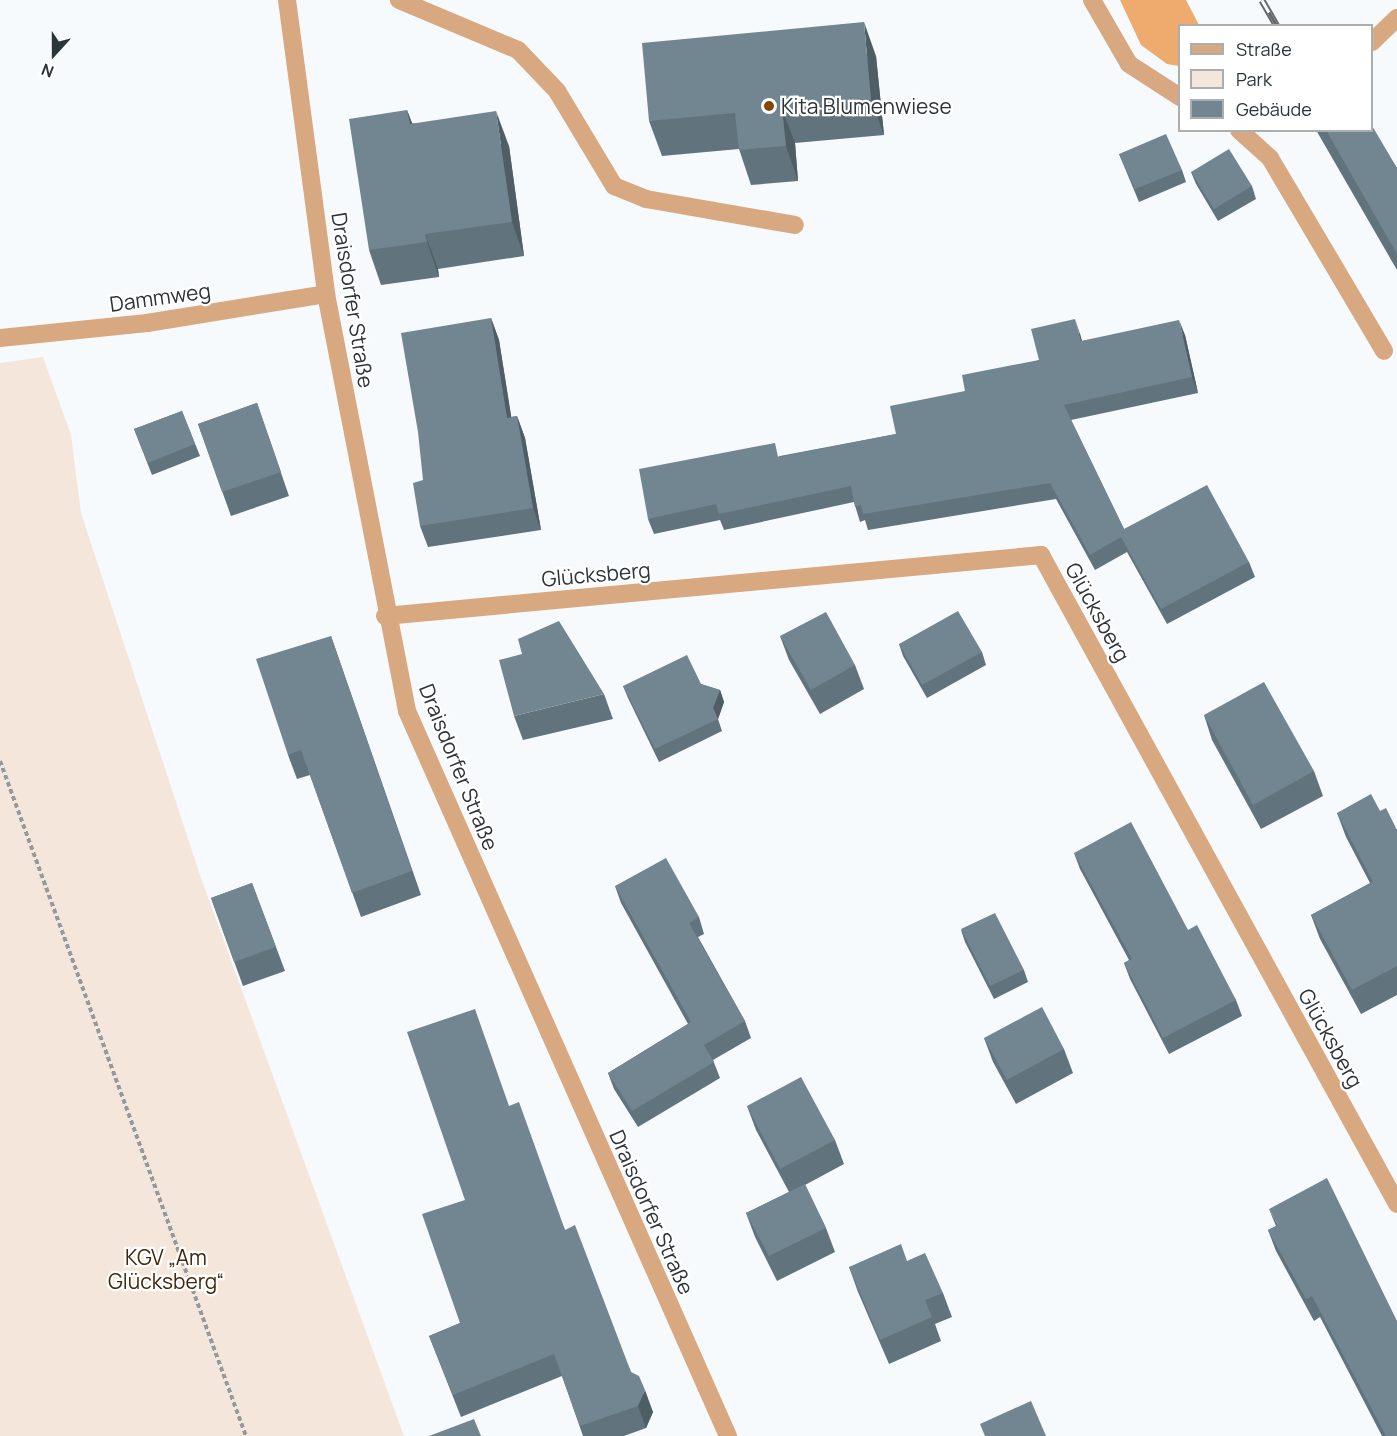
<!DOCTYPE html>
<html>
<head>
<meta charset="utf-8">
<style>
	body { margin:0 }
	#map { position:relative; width:1397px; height:1436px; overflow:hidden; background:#f6fafd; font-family:Manrope,sans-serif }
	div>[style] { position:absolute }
	.green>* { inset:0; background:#f5e6db }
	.forest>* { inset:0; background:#efaa6e }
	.path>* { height:4px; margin-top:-2px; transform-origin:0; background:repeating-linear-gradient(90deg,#939a9d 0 4.5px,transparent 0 7.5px) }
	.lane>* { height:18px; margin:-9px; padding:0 9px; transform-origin:9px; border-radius:9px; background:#d8a881 }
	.street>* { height:18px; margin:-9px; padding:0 9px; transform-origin:9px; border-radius:9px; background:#d8a881 }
	.rail>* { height:7px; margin-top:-3.5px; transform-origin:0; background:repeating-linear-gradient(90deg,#fff 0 14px,#636a6e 0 28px); box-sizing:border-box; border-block:2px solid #636a6e }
	.wall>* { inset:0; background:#61737c }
	.shaded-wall>* { inset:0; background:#4f5e65 }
	.building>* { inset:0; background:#718690 }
	.dots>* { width:16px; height:16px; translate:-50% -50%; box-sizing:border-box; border:3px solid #fff; border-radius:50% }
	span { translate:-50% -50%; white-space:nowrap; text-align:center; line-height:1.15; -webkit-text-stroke:4.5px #fff; paint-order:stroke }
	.poi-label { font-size:21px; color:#2b3438 }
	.left { translate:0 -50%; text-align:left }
	.street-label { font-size:21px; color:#2b3438 }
	.park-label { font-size:21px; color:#42270c }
	.legend { position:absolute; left:1178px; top:24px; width:195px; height:108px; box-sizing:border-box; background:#fff; border:2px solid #aaaeaf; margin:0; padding:8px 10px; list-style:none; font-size:18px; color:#2b3438 }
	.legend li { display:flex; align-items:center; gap:12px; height:30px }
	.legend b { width:30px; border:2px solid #aaaeaf }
	.north { position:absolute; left:24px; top:24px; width:60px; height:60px; -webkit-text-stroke:4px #fff; paint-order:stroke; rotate:201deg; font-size:16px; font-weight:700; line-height:24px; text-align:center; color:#2b3438 }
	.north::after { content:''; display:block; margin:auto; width:21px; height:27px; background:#2b3438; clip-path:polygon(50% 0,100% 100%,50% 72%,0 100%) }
</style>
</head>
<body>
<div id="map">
	<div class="green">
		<i style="clip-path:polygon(43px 357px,71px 435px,81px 513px,200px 875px,404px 1436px,0 1436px,0 363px)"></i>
	</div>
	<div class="forest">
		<i style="clip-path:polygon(1120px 0,1186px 0,1199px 25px,1180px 26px,1179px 66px,1167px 64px,1141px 45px)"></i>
	</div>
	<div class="path">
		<i style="left:0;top:761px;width:718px;rotate:69.98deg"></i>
	</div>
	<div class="lane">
		<i style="left:399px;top:0;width:129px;rotate:22.8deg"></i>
		<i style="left:518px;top:50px;width:57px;rotate:46.4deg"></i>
		<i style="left:557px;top:91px;width:111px;rotate:59deg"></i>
		<i style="left:614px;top:186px;width:35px;rotate:22deg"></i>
		<i style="left:646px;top:199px;width:151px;rotate:9.9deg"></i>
		<i style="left:1092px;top:0;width:74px;rotate:60deg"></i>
		<i style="left:1129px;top:64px;width:61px;rotate:32.9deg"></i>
		<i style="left:1372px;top:42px;width:35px;rotate:-44deg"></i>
		<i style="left:1239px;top:130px;width:42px;rotate:42.1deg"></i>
		<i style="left:1270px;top:158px;width:224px;rotate:59.4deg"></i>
	</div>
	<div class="street">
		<i style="left:287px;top:0;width:297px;rotate:82.4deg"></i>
		<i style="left:326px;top:294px;width:425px;rotate:79deg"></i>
		<i style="left:407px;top:711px;width:793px;rotate:66.12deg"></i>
		<i style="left:0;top:338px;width:148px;rotate:-5.8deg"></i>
		<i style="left:147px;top:323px;width:181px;rotate:-9.2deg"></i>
		<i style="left:385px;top:616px;width:659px;rotate:-5.31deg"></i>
		<i style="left:1041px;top:555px;width:740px;rotate:61.25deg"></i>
	</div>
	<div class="rail">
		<i style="left:1262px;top:0;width:30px;rotate:60deg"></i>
	</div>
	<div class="wall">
		<i style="clip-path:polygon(876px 56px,884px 135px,795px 143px,798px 181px,751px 185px,739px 149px,662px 156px,649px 121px)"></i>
		<i style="clip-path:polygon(407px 110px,412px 123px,509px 146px,524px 256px,438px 269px,439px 277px,381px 285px,369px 250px)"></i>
		<i style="clip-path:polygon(1316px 130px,1371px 130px,1397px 168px,1397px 270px)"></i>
		<i style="clip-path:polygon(1119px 154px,1182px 170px,1186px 182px,1139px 202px)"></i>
		<i style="clip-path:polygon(1191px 172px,1252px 186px,1256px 199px,1218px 221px,1196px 184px)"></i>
		<i style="clip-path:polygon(491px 318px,499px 340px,511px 417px,517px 416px,525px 438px,541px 530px,428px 547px,420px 526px,423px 480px)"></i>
		<i style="clip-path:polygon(1080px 334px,1082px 341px,1185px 335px,1198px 393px,1071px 420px,1124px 529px,1249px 562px,1255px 577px,1167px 624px,1127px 552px,1095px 570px,1056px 499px,868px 530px,865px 520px,860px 522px,854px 502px,724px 530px,720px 520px,654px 534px,648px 519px,780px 456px,896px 434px,965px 391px,1039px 360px)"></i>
		<i style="clip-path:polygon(257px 403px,289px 496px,231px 516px,198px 424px)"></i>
		<i style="clip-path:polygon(182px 411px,200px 456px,152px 475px,134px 429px)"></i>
		<i style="clip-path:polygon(331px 636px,421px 895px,361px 917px,310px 775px,297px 779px,288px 755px)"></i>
		<i style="clip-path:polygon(780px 636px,855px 665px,864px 689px,820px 714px,789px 660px)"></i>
		<i style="clip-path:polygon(899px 644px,982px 652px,986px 665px,927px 698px,903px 656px)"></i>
		<i style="clip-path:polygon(701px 684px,720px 690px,724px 702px,718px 719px,722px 731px,659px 762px,628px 698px,623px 686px)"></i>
		<i style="clip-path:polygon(604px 694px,613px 719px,523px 740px,514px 716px)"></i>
		<i style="clip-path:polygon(1204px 715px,1314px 771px,1323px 796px,1261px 829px,1212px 740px)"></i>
		<i style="clip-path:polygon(1380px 811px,1397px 830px,1397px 995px,1361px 1014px,1320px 939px,1311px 915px,1370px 883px,1346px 837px,1337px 813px)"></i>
		<i style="clip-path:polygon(1074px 853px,1188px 930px,1236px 1000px,1242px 1016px,1169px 1054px,1130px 979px,1124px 963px,1129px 960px,1080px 869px)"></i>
		<i style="clip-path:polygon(252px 883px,285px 971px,243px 986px,211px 898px)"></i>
		<i style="clip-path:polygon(615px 886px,699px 917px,704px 934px,698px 937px,745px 1021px,751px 1038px,713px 1060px,720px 1078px,638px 1127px,614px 1089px,608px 1073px,688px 1024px,621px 903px)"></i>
		<i style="clip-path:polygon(961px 930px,1024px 970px,1028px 982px,994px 999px,965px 942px)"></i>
		<i style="clip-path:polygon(984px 1038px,1064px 1049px,1073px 1073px,1016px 1104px,993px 1062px)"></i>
		<i style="clip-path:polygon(509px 1106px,565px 1230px,631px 1372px,653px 1412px,646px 1428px,624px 1436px,583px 1436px,562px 1376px,461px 1417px,429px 1336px,460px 1323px,465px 1200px)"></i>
		<i style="clip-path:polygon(747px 1106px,835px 1140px,844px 1164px,805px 1185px,826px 1228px,835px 1252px,777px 1281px,755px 1237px,746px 1213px,789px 1192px,756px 1130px)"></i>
		<i style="clip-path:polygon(1269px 1209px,1397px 1436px,1382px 1436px,1320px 1317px,1314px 1321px,1276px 1251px,1268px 1230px,1276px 1226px)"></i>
		<i style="clip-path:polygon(907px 1261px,943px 1293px,952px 1317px,935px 1324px,941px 1341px,889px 1364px,858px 1292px,849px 1267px)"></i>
	</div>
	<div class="shaded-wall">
		<i style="clip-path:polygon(864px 22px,876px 56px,884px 135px,871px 100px)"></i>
		<i style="clip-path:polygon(782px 109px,795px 143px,798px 181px,786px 146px)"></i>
		<i style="clip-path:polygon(407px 110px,420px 145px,410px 124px)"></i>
		<i style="clip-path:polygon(496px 111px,509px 146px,524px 256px,512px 222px)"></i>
		<i style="clip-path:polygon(425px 234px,438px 269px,439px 277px,427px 242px)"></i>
		<i style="clip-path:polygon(491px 318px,499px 340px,515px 440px,507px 418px)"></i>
		<i style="clip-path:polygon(1075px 319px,1080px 334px,1086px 356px,1081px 341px)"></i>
		<i style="clip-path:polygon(1179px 320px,1185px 335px,1198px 393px,1192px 377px)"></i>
		<i style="clip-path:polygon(517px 416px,525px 438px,541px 530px,533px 508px)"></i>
		<i style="clip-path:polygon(720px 690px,724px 702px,718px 719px,713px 708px)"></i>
		<i style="clip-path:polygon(645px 1390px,653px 1412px,646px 1428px,638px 1406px)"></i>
	</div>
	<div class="building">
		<i style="clip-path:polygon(864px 22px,871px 100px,782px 109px,786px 146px,739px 150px,735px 113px,649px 121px,642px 43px)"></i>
		<i style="clip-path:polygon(407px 110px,410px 124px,496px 111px,512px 222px,425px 234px,427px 242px,369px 250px,349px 119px)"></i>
		<i style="clip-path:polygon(1371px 124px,1397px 168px,1397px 254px,1326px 130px,1371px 130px)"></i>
		<i style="clip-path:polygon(1166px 134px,1182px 170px,1135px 189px,1119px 154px)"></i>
		<i style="clip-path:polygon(1229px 149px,1252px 186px,1214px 209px,1191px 172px)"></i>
		<i style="clip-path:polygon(491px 318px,507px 418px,517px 416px,533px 508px,420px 526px,413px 483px,423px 480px,418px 432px,401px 333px)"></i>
		<i style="clip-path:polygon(1075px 319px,1081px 341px,1179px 320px,1192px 377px,1064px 405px,1124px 529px,1207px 485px,1249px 562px,1161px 609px,1121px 537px,1090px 555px,1050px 483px,863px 514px,861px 505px,855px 507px,851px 486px,719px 514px,716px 504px,648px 519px,639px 469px,775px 443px,778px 457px,896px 434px,890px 406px,965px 391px,962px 375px,1039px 360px,1031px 329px)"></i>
		<i style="clip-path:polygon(257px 403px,281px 472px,222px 492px,198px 424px)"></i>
		<i style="clip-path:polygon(182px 411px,195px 444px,148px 463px,134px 429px)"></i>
		<i style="clip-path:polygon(958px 611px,982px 652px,922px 685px,899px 644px)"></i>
		<i style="clip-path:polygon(826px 612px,855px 665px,811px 690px,780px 636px)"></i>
		<i style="clip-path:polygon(559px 621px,604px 694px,514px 716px,499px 660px,522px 654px,518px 639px)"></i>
		<i style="clip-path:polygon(331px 636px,412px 871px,352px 893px,301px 750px,288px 755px,256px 659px)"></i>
		<i style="clip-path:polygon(687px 655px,701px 684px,720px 690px,713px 708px,718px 719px,655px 749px,623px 686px)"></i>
		<i style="clip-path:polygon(1264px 682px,1314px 771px,1253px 805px,1204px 715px)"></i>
		<i style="clip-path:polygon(1371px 794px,1380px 811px,1386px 808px,1397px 830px,1397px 966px,1352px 990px,1311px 915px,1373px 882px,1337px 813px)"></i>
		<i style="clip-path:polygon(1131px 822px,1188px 930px,1197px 925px,1236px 1000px,1163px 1038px,1124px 963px,1132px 959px,1074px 853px)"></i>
		<i style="clip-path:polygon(666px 858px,699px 917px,689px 923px,745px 1021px,704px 1045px,714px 1062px,632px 1111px,608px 1073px,691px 1022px,615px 886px)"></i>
		<i style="clip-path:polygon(252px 883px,276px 947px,234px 962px,211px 898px)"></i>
		<i style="clip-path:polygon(995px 913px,1024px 970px,990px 986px,961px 929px)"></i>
		<i style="clip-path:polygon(1042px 1007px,1064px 1049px,1007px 1080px,984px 1038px)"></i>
		<i style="clip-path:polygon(475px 1009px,509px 1106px,519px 1102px,565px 1230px,575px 1225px,631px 1372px,639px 1376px,645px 1390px,638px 1406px,580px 1426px,554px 1354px,453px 1395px,429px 1336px,460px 1323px,422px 1214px,465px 1200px,407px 1032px)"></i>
		<i style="clip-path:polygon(801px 1077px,835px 1140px,780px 1169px,747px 1106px)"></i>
		<i style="clip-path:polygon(1327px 1178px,1397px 1321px,1397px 1436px,1386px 1436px,1312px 1296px,1306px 1299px,1268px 1230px,1278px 1225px,1269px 1209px)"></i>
		<i style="clip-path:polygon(805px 1184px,826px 1228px,769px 1256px,746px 1213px)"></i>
		<i style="clip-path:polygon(901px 1244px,907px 1261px,925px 1253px,943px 1293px,925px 1300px,932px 1317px,880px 1340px,849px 1267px)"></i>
		<i style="clip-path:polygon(1031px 1401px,1046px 1436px,985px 1436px,980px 1424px)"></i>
		<i style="clip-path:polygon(474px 1419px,481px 1436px,429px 1436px)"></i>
	</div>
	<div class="dots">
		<i style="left:769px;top:106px;background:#824700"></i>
	</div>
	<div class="poi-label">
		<span class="left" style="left:781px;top:106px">Kita Blumenwiese</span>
	</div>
	<div class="street-label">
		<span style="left:160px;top:297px;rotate:-8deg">Dammweg</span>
		<span style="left:353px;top:300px;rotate:81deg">Draisdorfer Straße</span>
		<span style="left:596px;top:574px;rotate:-5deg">Glücksberg</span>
		<span style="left:1098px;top:612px;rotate:61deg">Glücksberg</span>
		<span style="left:459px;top:767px;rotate:68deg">Draisdorfer Straße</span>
		<span style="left:1331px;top:1038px;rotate:61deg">Glücksberg</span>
		<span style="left:652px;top:1212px;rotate:66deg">Draisdorfer Straße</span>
	</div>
	<div class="park-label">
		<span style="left:166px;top:1269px">KGV „Am<br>Glücksberg“</span>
	</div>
	<ul class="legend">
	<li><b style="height:8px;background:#d8a881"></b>Straße</li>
	<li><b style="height:16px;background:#f5e6db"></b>Park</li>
	<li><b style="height:16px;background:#718690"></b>Gebäude</li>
	</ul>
	<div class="north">N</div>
</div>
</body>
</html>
